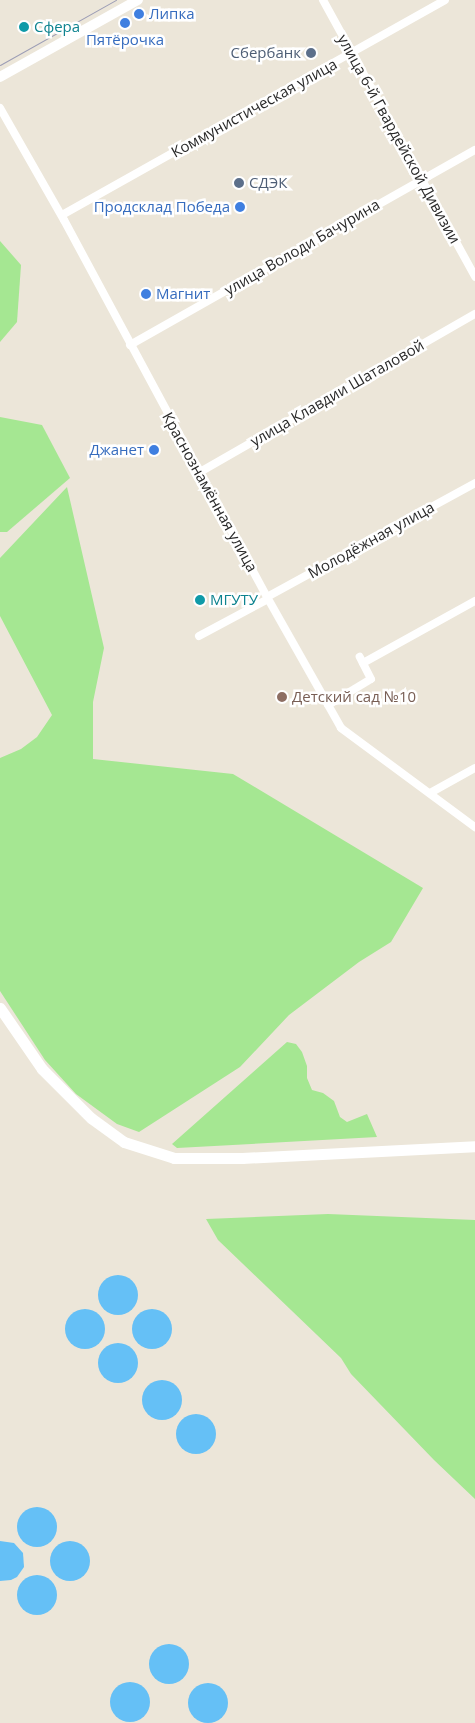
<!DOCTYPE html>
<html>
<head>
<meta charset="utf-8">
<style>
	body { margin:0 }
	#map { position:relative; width:475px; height:1723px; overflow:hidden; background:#ece6d9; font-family:"Open Sans",sans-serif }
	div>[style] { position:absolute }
	.green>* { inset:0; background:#a5e792 }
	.water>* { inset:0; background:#65c0f6 }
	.round { border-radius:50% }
	.minor>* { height:8px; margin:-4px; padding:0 4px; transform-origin:4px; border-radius:4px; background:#fff }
	.tertiary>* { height:10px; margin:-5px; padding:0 5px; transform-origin:5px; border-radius:5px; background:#fff }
	.secondary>* { height:11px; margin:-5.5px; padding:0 5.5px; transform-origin:5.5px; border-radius:5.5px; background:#fff }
	.tram>* { height:1px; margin:-0.5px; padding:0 0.5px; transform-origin:0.5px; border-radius:0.5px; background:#9c9db5 }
	.dots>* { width:14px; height:14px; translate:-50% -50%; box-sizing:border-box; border:2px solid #fff; border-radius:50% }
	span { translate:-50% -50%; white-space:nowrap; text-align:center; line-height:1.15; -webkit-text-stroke:5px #fff; paint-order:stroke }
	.shop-label { font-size:15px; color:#366cbe }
	.left { translate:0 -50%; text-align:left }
	.right { translate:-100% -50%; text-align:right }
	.culture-label { font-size:15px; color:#0d838f }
	.service-label { font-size:15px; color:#4e5e75 }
	.street-label { font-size:15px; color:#292929 }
	.education-label { font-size:15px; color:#785e54 }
</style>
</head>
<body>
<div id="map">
	<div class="green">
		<i style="clip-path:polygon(0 241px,21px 265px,17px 322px,0 342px)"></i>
		<i style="clip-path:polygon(0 417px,42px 425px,70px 478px,7px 532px,0 532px)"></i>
		<i style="clip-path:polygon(67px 487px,104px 648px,93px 702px,93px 759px,233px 774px,423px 888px,391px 942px,359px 962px,289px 1015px,240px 1067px,139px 1132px,117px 1124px,76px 1094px,45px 1060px,0 991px,0 758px,21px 749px,37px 737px,52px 715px,0 616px,0 558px)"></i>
		<i style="clip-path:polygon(287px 1042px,296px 1044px,302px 1052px,307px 1066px,307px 1078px,312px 1090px,323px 1093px,334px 1101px,340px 1117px,347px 1122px,367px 1114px,377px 1137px,177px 1148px,172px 1144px)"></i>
		<i style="clip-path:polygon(328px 1214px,475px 1220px,475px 1499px,434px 1460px,351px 1374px,341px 1358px,218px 1240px,206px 1219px)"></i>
	</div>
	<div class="water">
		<i class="round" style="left:98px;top:1275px;width:40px;height:40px"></i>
		<i class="round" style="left:132px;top:1309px;width:40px;height:40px"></i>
		<i class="round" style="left:65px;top:1309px;width:40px;height:40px"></i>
		<i class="round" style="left:98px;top:1343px;width:40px;height:40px"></i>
		<i class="round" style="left:142px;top:1380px;width:40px;height:40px"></i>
		<i class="round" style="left:176px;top:1414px;width:40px;height:40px"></i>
		<i class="round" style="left:17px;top:1507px;width:40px;height:40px"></i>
		<i class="round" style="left:50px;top:1541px;width:40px;height:40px"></i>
		<i style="clip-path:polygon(0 1541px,14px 1543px,23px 1553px,24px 1567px,17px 1577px,11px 1580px,0 1581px)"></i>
		<i class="round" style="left:17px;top:1575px;width:40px;height:40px"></i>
		<i class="round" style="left:149px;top:1644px;width:40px;height:40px"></i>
		<i class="round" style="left:110px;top:1682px;width:40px;height:40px"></i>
		<i class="round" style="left:188px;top:1683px;width:40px;height:40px"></i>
	</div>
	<div class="minor">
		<i style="left:323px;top:0;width:316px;rotate:61.2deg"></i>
		<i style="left:0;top:108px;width:129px;rotate:60.3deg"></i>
		<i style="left:64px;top:220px;width:428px;rotate:61.7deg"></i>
		<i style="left:267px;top:597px;width:150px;rotate:60.5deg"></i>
		<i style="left:341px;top:728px;width:167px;rotate:36.5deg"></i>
		<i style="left:62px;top:215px;width:439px;rotate:-29.3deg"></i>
		<i style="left:130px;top:345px;width:396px;rotate:-29.5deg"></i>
		<i style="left:200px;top:472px;width:317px;rotate:-29.9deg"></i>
		<i style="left:267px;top:597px;width:237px;rotate:-28.7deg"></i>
		<i style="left:199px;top:636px;width:78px;rotate:-28.2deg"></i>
		<i style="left:363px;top:663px;width:128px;rotate:-29deg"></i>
		<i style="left:328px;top:705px;width:50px;rotate:-31.2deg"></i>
		<i style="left:371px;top:679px;width:25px;rotate:-117deg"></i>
		<i style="left:430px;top:793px;width:51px;rotate:-29.1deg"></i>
	</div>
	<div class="tertiary">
		<i style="left:0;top:77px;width:158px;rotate:-29.2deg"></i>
	</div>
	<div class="secondary">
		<i style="left:0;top:1008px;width:74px;rotate:55.5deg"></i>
		<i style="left:42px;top:1069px;width:69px;rotate:45deg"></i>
		<i style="left:91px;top:1118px;width:41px;rotate:36deg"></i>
		<i style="left:124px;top:1142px;width:52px;rotate:17.7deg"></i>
		<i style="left:174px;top:1158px;width:68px"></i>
		<i style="left:242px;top:1158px;width:233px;rotate:-2.9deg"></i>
	</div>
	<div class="tram">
		<i style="left:0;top:65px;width:133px;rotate:-29.3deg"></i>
	</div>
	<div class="dots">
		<i style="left:139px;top:14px;background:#3f7fe0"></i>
		<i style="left:125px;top:23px;background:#3f7fe0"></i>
		<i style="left:24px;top:27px;background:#0f9aa8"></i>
		<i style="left:311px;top:53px;background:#5c6f8a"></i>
		<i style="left:239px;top:183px;background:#5c6f8a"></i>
		<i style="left:240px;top:207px;background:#3f7fe0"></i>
		<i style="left:146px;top:294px;background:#3f7fe0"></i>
		<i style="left:154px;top:450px;background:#3f7fe0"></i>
		<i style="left:200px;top:600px;background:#0f9aa8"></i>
		<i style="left:282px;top:697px;background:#8d6e63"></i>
	</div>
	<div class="shop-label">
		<span class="left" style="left:149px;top:14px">Липка</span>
		<span style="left:125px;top:40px">Пятёрочка</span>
		<span class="right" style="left:230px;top:207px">Продсклад Победа</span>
		<span class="left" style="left:156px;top:294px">Магнит</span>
		<span class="right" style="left:144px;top:450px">Джанет</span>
	</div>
	<div class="culture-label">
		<span class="left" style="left:34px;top:27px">Сфера</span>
		<span class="left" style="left:210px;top:600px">МГУТУ</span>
	</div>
	<div class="service-label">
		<span class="right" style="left:301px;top:53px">Сбербанк</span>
		<span class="left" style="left:249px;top:183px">СДЭК</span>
	</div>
	<div class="street-label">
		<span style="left:254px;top:108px;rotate:-29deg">Коммунистическая улица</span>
		<span style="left:399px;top:139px;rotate:61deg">улица 6-й Гвардейской Дивизии</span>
		<span style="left:302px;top:247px;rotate:-30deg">улица Володи Бачурина</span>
		<span style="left:337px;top:393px;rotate:-30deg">улица Клавдии Шаталовой</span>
		<span style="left:210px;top:492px;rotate:61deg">Краснознамённая улица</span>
		<span style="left:371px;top:540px;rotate:-29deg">Молодёжная улица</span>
	</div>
	<div class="education-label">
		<span class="left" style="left:292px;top:697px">Детский сад №10</span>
	</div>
</div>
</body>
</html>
